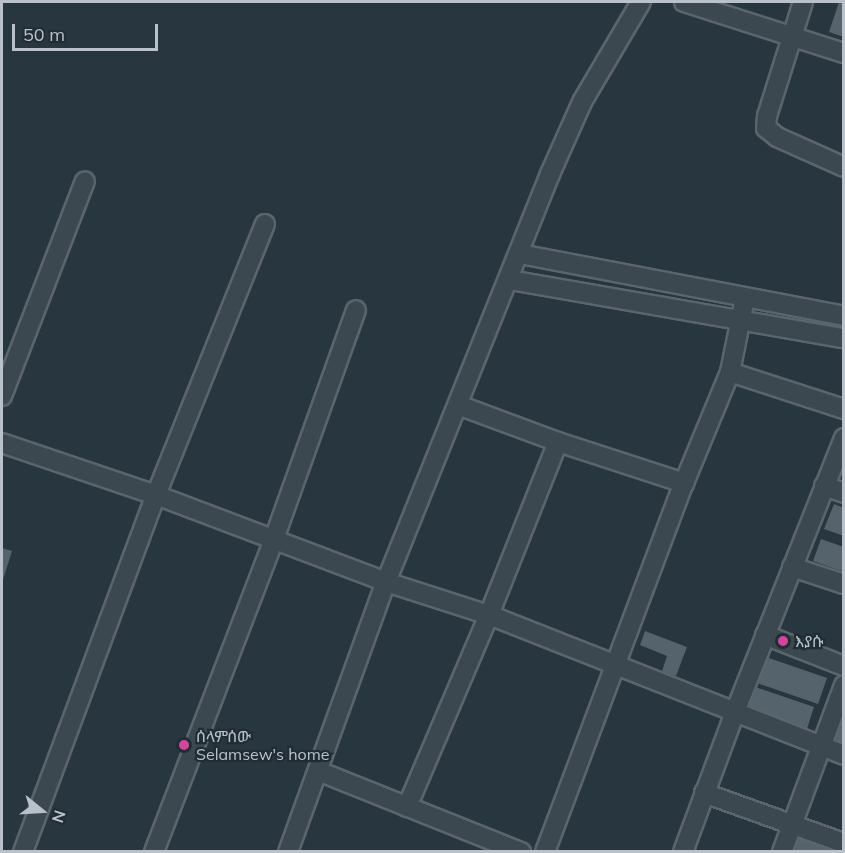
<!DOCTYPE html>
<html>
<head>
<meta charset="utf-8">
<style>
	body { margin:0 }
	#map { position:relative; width:845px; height:853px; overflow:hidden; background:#28363f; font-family:Mulish,"Noto Sans Ethiopic",sans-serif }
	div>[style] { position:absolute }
	.building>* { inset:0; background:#54636c }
	.roads { filter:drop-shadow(2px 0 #5a656d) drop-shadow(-2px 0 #5a656d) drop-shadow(0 2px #5a656d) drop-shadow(0 -2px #5a656d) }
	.street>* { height:18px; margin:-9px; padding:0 9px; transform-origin:9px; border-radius:9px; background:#3c484f }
	.dots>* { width:16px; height:16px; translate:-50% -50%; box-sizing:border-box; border:3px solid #212d35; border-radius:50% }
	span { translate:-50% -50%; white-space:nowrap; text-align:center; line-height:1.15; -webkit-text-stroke:4.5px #212d35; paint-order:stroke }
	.poi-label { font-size:16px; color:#b9c2ca }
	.left { translate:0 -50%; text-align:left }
	.frame { position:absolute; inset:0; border:3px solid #b9c2ca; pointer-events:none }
	.north { position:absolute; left:12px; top:781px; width:60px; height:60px; -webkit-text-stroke:4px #212d35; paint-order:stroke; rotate:108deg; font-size:16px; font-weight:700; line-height:24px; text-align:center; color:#b9c2ca }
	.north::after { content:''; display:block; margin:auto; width:21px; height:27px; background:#b9c2ca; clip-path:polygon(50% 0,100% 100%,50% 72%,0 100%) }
	.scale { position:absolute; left:12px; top:24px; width:146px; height:27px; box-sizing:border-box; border:3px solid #b9c2ca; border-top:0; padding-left:8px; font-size:18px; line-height:21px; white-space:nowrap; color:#b9c2ca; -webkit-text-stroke:4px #212d35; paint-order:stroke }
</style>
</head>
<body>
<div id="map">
	<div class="building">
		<i style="clip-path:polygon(839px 2px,844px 4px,844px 37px,829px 32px)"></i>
		<i style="clip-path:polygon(834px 504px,844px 508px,844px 536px,824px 529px)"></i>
		<i style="clip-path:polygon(821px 539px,844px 547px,844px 572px,813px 561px)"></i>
		<i style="clip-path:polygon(2px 548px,12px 551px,2px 583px)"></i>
		<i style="clip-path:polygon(645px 631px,687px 647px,676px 676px,662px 671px,667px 656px,640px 645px)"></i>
		<i style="clip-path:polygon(763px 656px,827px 678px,818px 704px,754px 682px)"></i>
		<i style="clip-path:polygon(755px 687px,814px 707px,806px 732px,747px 712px)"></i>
		<i style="clip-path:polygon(842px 715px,844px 716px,844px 745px,833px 741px)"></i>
		<i style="clip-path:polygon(799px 837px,839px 851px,839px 852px,794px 852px)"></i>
	</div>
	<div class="roads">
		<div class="street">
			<i style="left:684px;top:2px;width:168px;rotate:17.7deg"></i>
			<i style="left:803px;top:2px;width:120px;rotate:107.5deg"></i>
			<i style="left:767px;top:116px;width:12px;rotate:95deg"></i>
			<i style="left:766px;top:128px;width:14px;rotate:39deg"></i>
			<i style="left:777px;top:137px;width:73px;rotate:24.1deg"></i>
			<i style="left:520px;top:254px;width:330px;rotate:10.8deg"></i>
			<i style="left:510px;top:280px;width:339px;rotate:9.9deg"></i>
			<i style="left:730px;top:372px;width:120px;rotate:18deg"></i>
			<i style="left:2px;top:396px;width:230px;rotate:-68.9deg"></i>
			<i style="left:458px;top:405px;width:107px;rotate:20.3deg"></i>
			<i style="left:558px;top:442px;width:133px;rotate:18deg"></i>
			<i style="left:2px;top:443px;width:163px;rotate:18.7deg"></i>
			<i style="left:156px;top:495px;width:246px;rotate:20.7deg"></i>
			<i style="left:386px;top:582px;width:108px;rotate:17.8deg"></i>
			<i style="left:489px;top:615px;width:382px;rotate:21.5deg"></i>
			<i style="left:824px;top:486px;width:21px;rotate:19deg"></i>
			<i style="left:792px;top:567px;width:55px;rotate:18.1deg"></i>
			<i style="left:765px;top:635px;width:85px;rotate:21.4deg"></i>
			<i style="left:318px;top:771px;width:219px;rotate:21.8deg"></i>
			<i style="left:704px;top:793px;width:149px;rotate:19.7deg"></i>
			<i style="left:407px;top:807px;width:209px;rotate:-66.9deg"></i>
			<i style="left:489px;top:615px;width:186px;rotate:-68.3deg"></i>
			<i style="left:23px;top:852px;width:381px;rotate:-69.6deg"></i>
			<i style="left:156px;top:495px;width:292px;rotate:-68.1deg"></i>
			<i style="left:154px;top:852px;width:335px;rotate:-69deg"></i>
			<i style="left:274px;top:539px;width:243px;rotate:-70.3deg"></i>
			<i style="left:288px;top:852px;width:287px;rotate:-70.1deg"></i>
			<i style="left:386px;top:582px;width:440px;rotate:-68.1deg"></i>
			<i style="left:550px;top:174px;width:79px;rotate:-66deg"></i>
			<i style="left:582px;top:102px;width:116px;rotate:-59.5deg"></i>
			<i style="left:545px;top:852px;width:394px;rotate:-69.4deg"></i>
			<i style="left:684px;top:483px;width:120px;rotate:-67.5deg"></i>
			<i style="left:730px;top:372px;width:76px;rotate:-78.5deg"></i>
			<i style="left:683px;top:852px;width:149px;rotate:-69.6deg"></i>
			<i style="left:735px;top:712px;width:295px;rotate:-68.3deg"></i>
			<i style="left:782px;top:852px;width:178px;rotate:-69.6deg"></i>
		</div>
	</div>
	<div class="dots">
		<i style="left:783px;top:641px;background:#d1479c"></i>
		<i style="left:184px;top:745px;background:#d1479c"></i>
	</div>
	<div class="poi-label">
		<span class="left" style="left:795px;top:641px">እያሱ</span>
		<span class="left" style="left:196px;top:745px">ሰላምሰው<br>Selamsew's home</span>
	</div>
	<div class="frame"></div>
	<div class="north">N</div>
	<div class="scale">50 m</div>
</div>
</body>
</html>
